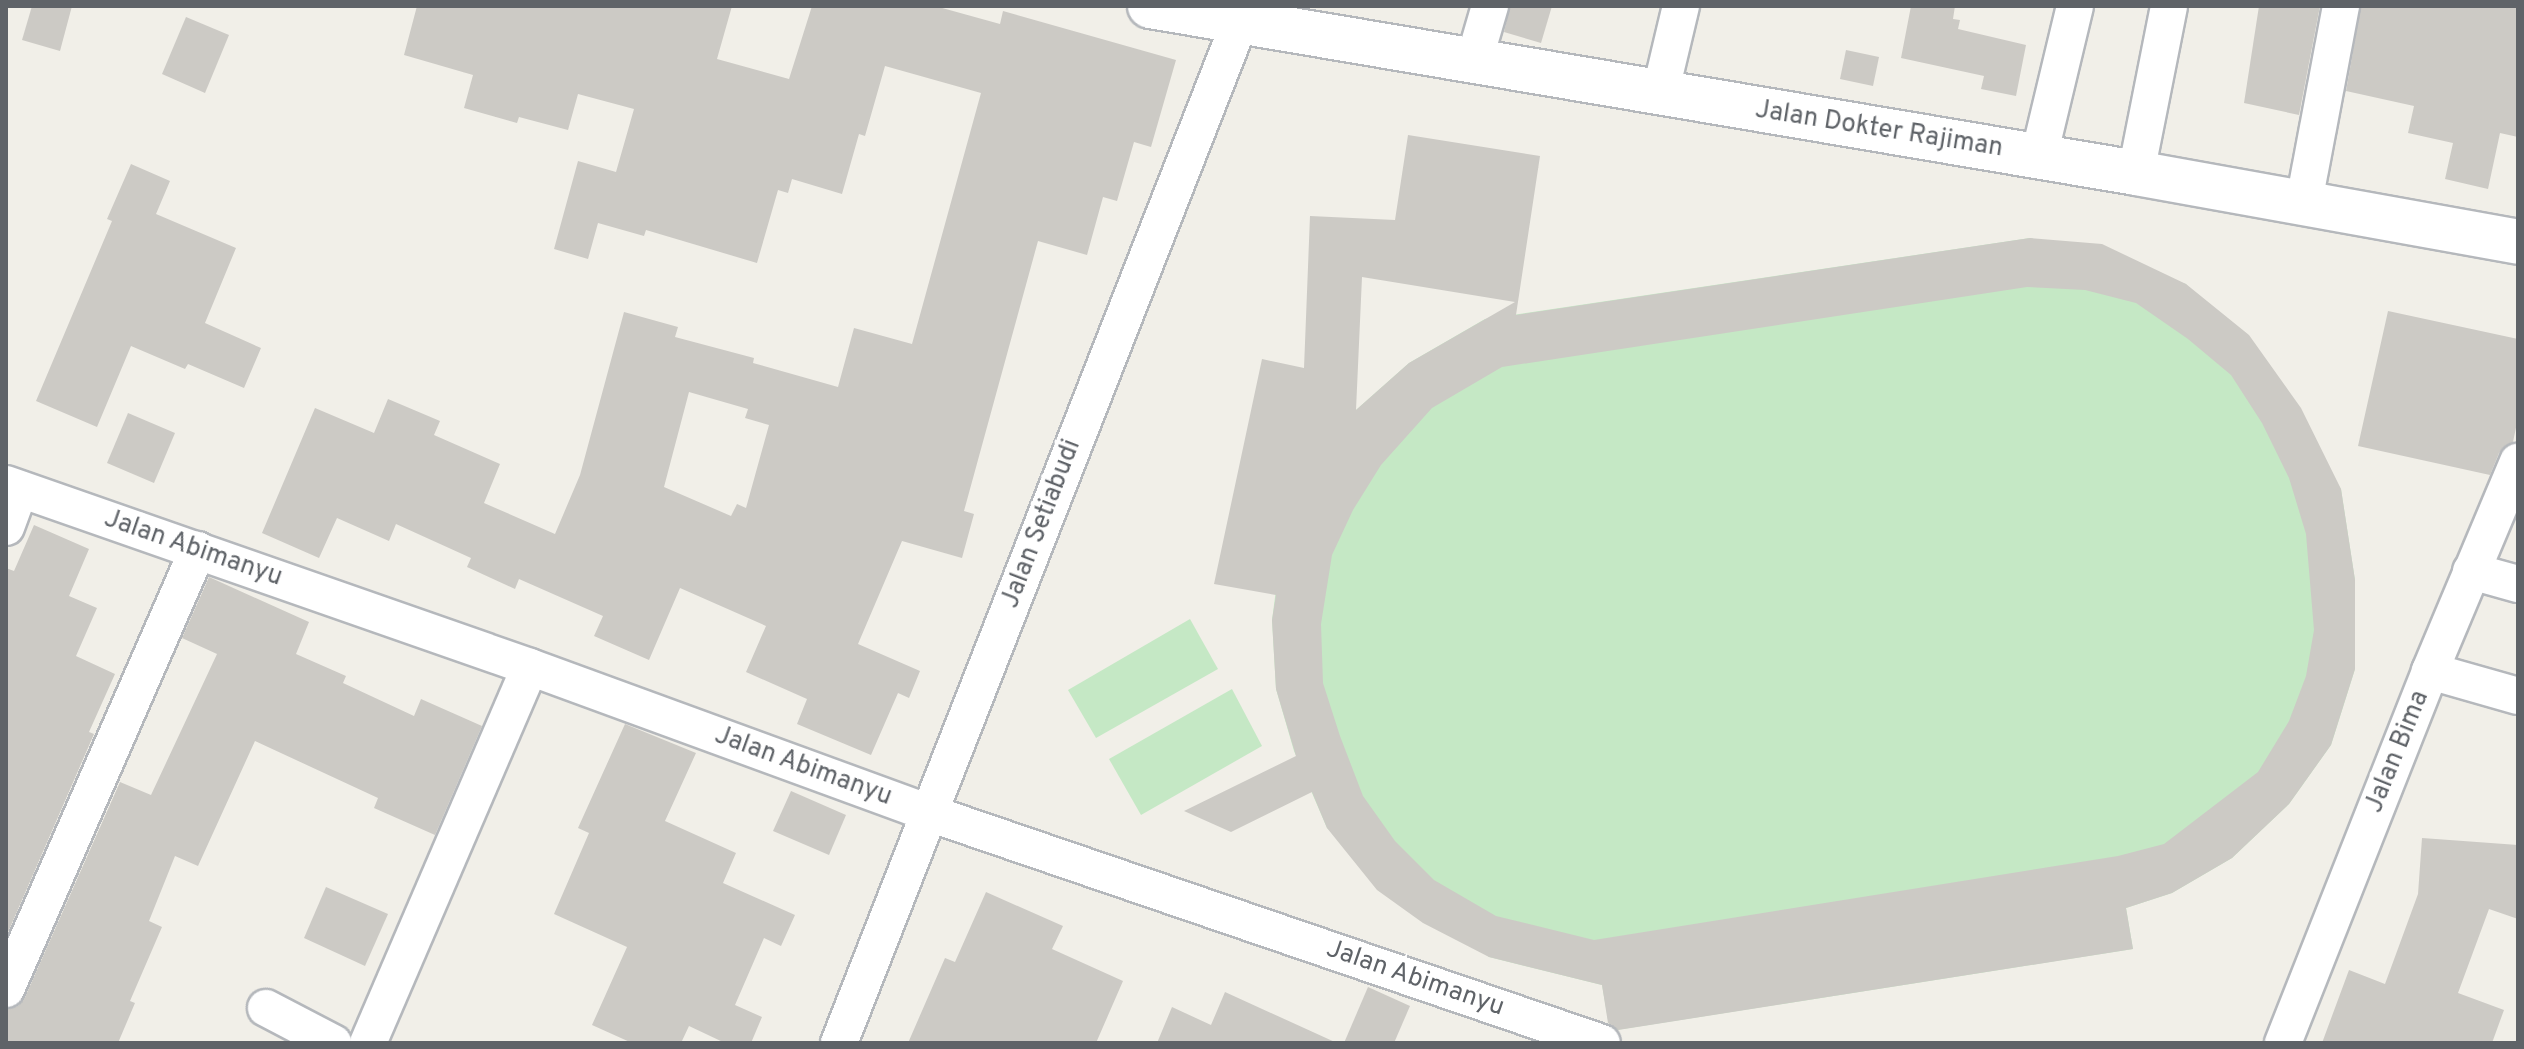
<!DOCTYPE html>
<html>
<head>
<meta charset="utf-8">
<style>
	body { margin:0 }
	#map { position:relative; width:2524px; height:1049px; overflow:hidden; background:#f1efe8; font-family:Overpass,sans-serif }
	div>[style] { position:absolute }
	.green>* { inset:0; background:#c5e8c5 }
	.building>* { inset:0; background:#cccac5 }
	.roads { filter:drop-shadow(2px 0 #b5b8bc) drop-shadow(-2px 0 #b5b8bc) drop-shadow(0 2px #b5b8bc) drop-shadow(0 -2px #b5b8bc) }
	.minor>* { height:36px; margin:-18px; padding:0 18px; transform-origin:18px; border-radius:18px; background:#fff }
	.tertiary>* { height:44px; margin:-22px; padding:0 22px; transform-origin:22px; border-radius:22px; background:#fff }
	span { translate:-50% -50%; white-space:nowrap; text-align:center; line-height:1.15; -webkit-text-stroke:7px #fff; paint-order:stroke }
	.street-label { font-size:26px; color:#5f6368 }
	.frame { position:absolute; inset:0; border:8px solid #5f6368; pointer-events:none }
</style>
</head>
<body>
<div id="map">
	<div class="green">
		<i style="clip-path:polygon(2030px 238px,2186px 284px,2341px 489px,2355px 580px,2355px 669px,2331px 745px,2289px 804px,2232px 858px,2172px 893px,2126px 908px,2133px 949px,1610px 1031px,1602px 985px,1489px 957px,1327px 828px,1294px 751px,1276px 689px,1272px 620px,1282px 544px,1356px 410px,1409px 363px,1485px 319px)"></i>
		<i style="clip-path:polygon(1190px 619px,1218px 669px,1096px 738px,1068px 690px)"></i>
		<i style="clip-path:polygon(1232px 689px,1262px 746px,1141px 815px,1109px 759px)"></i>
	</div>
	<div class="building">
		<i style="clip-path:polygon(32px 6px,72px 6px,60px 51px,22px 40px)"></i>
		<i style="clip-path:polygon(evenodd,417px 6px,732px 6px,717px 59px,789px 79px,812px 6px,935px 6px,1000px 24px,1003px 11px,1176px 60px,1151px 147px,1134px 142px,1117px 201px,1103px 197px,1087px 255px,1038px 241px,964px 511px,974px 514px,962px 558px,902px 541px,858px 644px,920px 671px,909px 698px,898px 693px,871px 755px,797px 724px,807px 699px,746px 672px,766px 626px,680px 588px,649px 660px,594px 636px,603px 616px,519px 579px,515px 589px,467px 567px,471px 558px,396px 524px,389px 541px,337px 518px,319px 558px,262px 533px,315px 408px,374px 433px,388px 399px,440px 421px,434px 435px,500px 464px,484px 503px,555px 534px,580px 475px,624px 312px,678px 327px,675px 337px,754px 358px,753px 363px,838px 387px,854px 328px,912px 344px,981px 93px,885px 66px,865px 136px,859px 134px,842px 194px,792px 179px,788px 193px,778px 190px,757px 263px,646px 230px,644px 236px,598px 223px,588px 259px,554px 249px,578px 161px,616px 172px,634px 109px,578px 94px,568px 130px,519px 117px,517px 123px,464px 108px,473px 75px,404px 55px,417px 6px,689px 392px,748px 409px,745px 418px,769px 425px,746px 508px,737px 504px,731px 516px,664px 487px,689px 392px)"></i>
		<i style="clip-path:polygon(1510px 6px,1552px 6px,1541px 43px,1504px 32px)"></i>
		<i style="clip-path:polygon(1911px 6px,1955px 6px,1953px 19px,1960px 20px,1958px 29px,2026px 45px,2016px 96px,1981px 89px,1984px 76px,1901px 58px)"></i>
		<i style="clip-path:polygon(2259px 6px,2320px 6px,2299px 115px,2244px 103px)"></i>
		<i style="clip-path:polygon(2361px 6px,2518px 6px,2518px 137px,2500px 133px,2488px 189px,2445px 179px,2453px 143px,2408px 133px,2414px 106px,2346px 91px)"></i>
		<i style="clip-path:polygon(186px 17px,229px 35px,205px 93px,162px 74px)"></i>
		<i style="clip-path:polygon(1846px 50px,1879px 57px,1873px 86px,1840px 79px)"></i>
		<i style="clip-path:polygon(evenodd,1408px 135px,1540px 156px,1516px 315px,2030px 238px,2102px 244px,2186px 284px,2249px 335px,2301px 408px,2341px 489px,2355px 580px,2355px 669px,2331px 745px,2289px 804px,2232px 858px,2172px 893px,2126px 908px,2133px 949px,1618px 1030px,1608px 1023px,1602px 985px,1489px 957px,1423px 923px,1377px 890px,1327px 828px,1312px 792px,1231px 832px,1184px 811px,1296px 756px,1276px 689px,1272px 620px,1276px 595px,1214px 584px,1262px 359px,1304px 368px,1310px 216px,1395px 220px,1408px 135px,1362px 277px,1515px 302px,1409px 363px,1356px 410px,1362px 277px,1408px 135px,2027px 287px,2085px 290px,2136px 303px,2188px 339px,2231px 375px,2262px 423px,2289px 478px,2306px 534px,2314px 630px,2306px 676px,2289px 721px,2258px 772px,2164px 844px,2118px 856px,1594px 940px,1496px 916px,1434px 880px,1395px 841px,1363px 796px,1340px 736px,1323px 683px,1321px 624px,1332px 555px,1353px 510px,1381px 465px,1432px 408px,1502px 367px,2027px 287px)"></i>
		<i style="clip-path:polygon(131px 164px,170px 181px,156px 214px,236px 248px,205px 323px,261px 348px,244px 388px,188px 364px,185px 369px,131px 346px,97px 427px,36px 401px,112px 221px,107px 219px)"></i>
		<i style="clip-path:polygon(2388px 311px,2518px 339px,2518px 418px,2513px 442px,2499px 453px,2490px 475px,2358px 446px)"></i>
		<i style="clip-path:polygon(128px 413px,175px 433px,154px 483px,107px 463px)"></i>
		<i style="clip-path:polygon(34px 525px,89px 549px,69px 596px,97px 608px,76px 656px,115px 674px,89px 732px,94px 734px,6px 937px,6px 568px,14px 571px)"></i>
		<i style="clip-path:polygon(209px 577px,309px 622px,296px 654px,346px 676px,343px 683px,414px 716px,421px 699px,482px 726px,435px 835px,374px 808px,378px 798px,255px 741px,198px 866px,175px 856px,149px 921px,162px 927px,130px 1001px,135px 1003px,118px 1043px,6px 1043px,6px 1010px,18px 1006px,25px 997px,120px 782px,151px 795px,217px 654px,182px 638px)"></i>
		<i style="clip-path:polygon(625px 724px,696px 753px,665px 821px,736px 853px,723px 883px,795px 915px,781px 946px,764px 938px,735px 1005px,762px 1017px,751px 1043px,725px 1043px,689px 1026px,681px 1043px,632px 1043px,592px 1025px,627px 947px,554px 914px,589px 833px,578px 828px)"></i>
		<i style="clip-path:polygon(791px 791px,846px 815px,829px 855px,773px 831px)"></i>
		<i style="clip-path:polygon(2422px 838px,2518px 845px,2518px 919px,2489px 909px,2458px 993px,2504px 1010px,2492px 1043px,2322px 1043px,2349px 970px,2385px 984px,2418px 894px)"></i>
		<i style="clip-path:polygon(326px 887px,388px 914px,365px 966px,304px 938px)"></i>
		<i style="clip-path:polygon(986px 892px,1063px 926px,1052px 949px,1123px 981px,1096px 1043px,908px 1043px,945px 958px,955px 962px)"></i>
		<i style="clip-path:polygon(1368px 987px,1410px 1006px,1394px 1043px,1344px 1043px)"></i>
		<i style="clip-path:polygon(1225px 992px,1337px 1043px,1157px 1043px,1172px 1007px,1211px 1025px)"></i>
	</div>
	<div class="roads">
		<div class="minor">
			<i style="left:1474px;top:61px;width:57px;rotate:-73.8deg"></i>
			<i style="left:1660px;top:94px;width:90px;rotate:-76.6deg"></i>
			<i style="left:2039px;top:156px;width:154px;rotate:-76.5deg"></i>
			<i style="left:2136px;top:173px;width:170px;rotate:-78.8deg"></i>
			<i style="left:2304px;top:202px;width:199px;rotate:-79.3deg"></i>
			<i style="left:6px;top:484px;width:555px;rotate:19.25deg"></i>
			<i style="left:530px;top:667px;width:425px;rotate:20.1deg"></i>
			<i style="left:929px;top:813px;width:711px;rotate:18.87deg"></i>
			<i style="left:6px;top:527px;width:40px;rotate:-69.8deg"></i>
			<i style="left:2471px;top:571px;width:49px;rotate:15.5deg"></i>
			<i style="left:2430px;top:671px;width:91px;rotate:15.9deg"></i>
			<i style="left:6px;top:989px;width:479px;rotate:-66.4deg"></i>
			<i style="left:266px;top:1008px;width:76px;rotate:27.6deg"></i>
			<i style="left:368px;top:1043px;width:409px;rotate:-66.7deg"></i>
			<i style="left:839px;top:1043px;width:1114px;rotate:-68.57deg"></i>
			<i style="left:2283px;top:1043px;width:400px;rotate:-68.4deg"></i>
			<i style="left:2430px;top:671px;width:227px;rotate:-67.2deg"></i>
		</div>
		<div class="tertiary">
			<i style="left:1150px;top:6px;width:1000px;rotate:9.61deg"></i>
			<i style="left:2136px;top:173px;width:388px;rotate:10.2deg"></i>
		</div>
	</div>
	<div class="street-label">
		<span style="left:1879px;top:130px;rotate:9deg">Jalan Dokter Rajiman</span>
		<span style="left:1042px;top:524px;rotate:-69deg">Jalan Setiabudi</span>
		<span style="left:193px;top:549px;rotate:19deg">Jalan Abimanyu</span>
		<span style="left:2398px;top:752px;rotate:-68deg">Jalan Bima</span>
		<span style="left:803px;top:767px;rotate:20deg">Jalan Abimanyu</span>
		<span style="left:1415px;top:979px;rotate:19deg">Jalan Abimanyu</span>
	</div>
	<div class="frame"></div>
</div>
</body>
</html>
